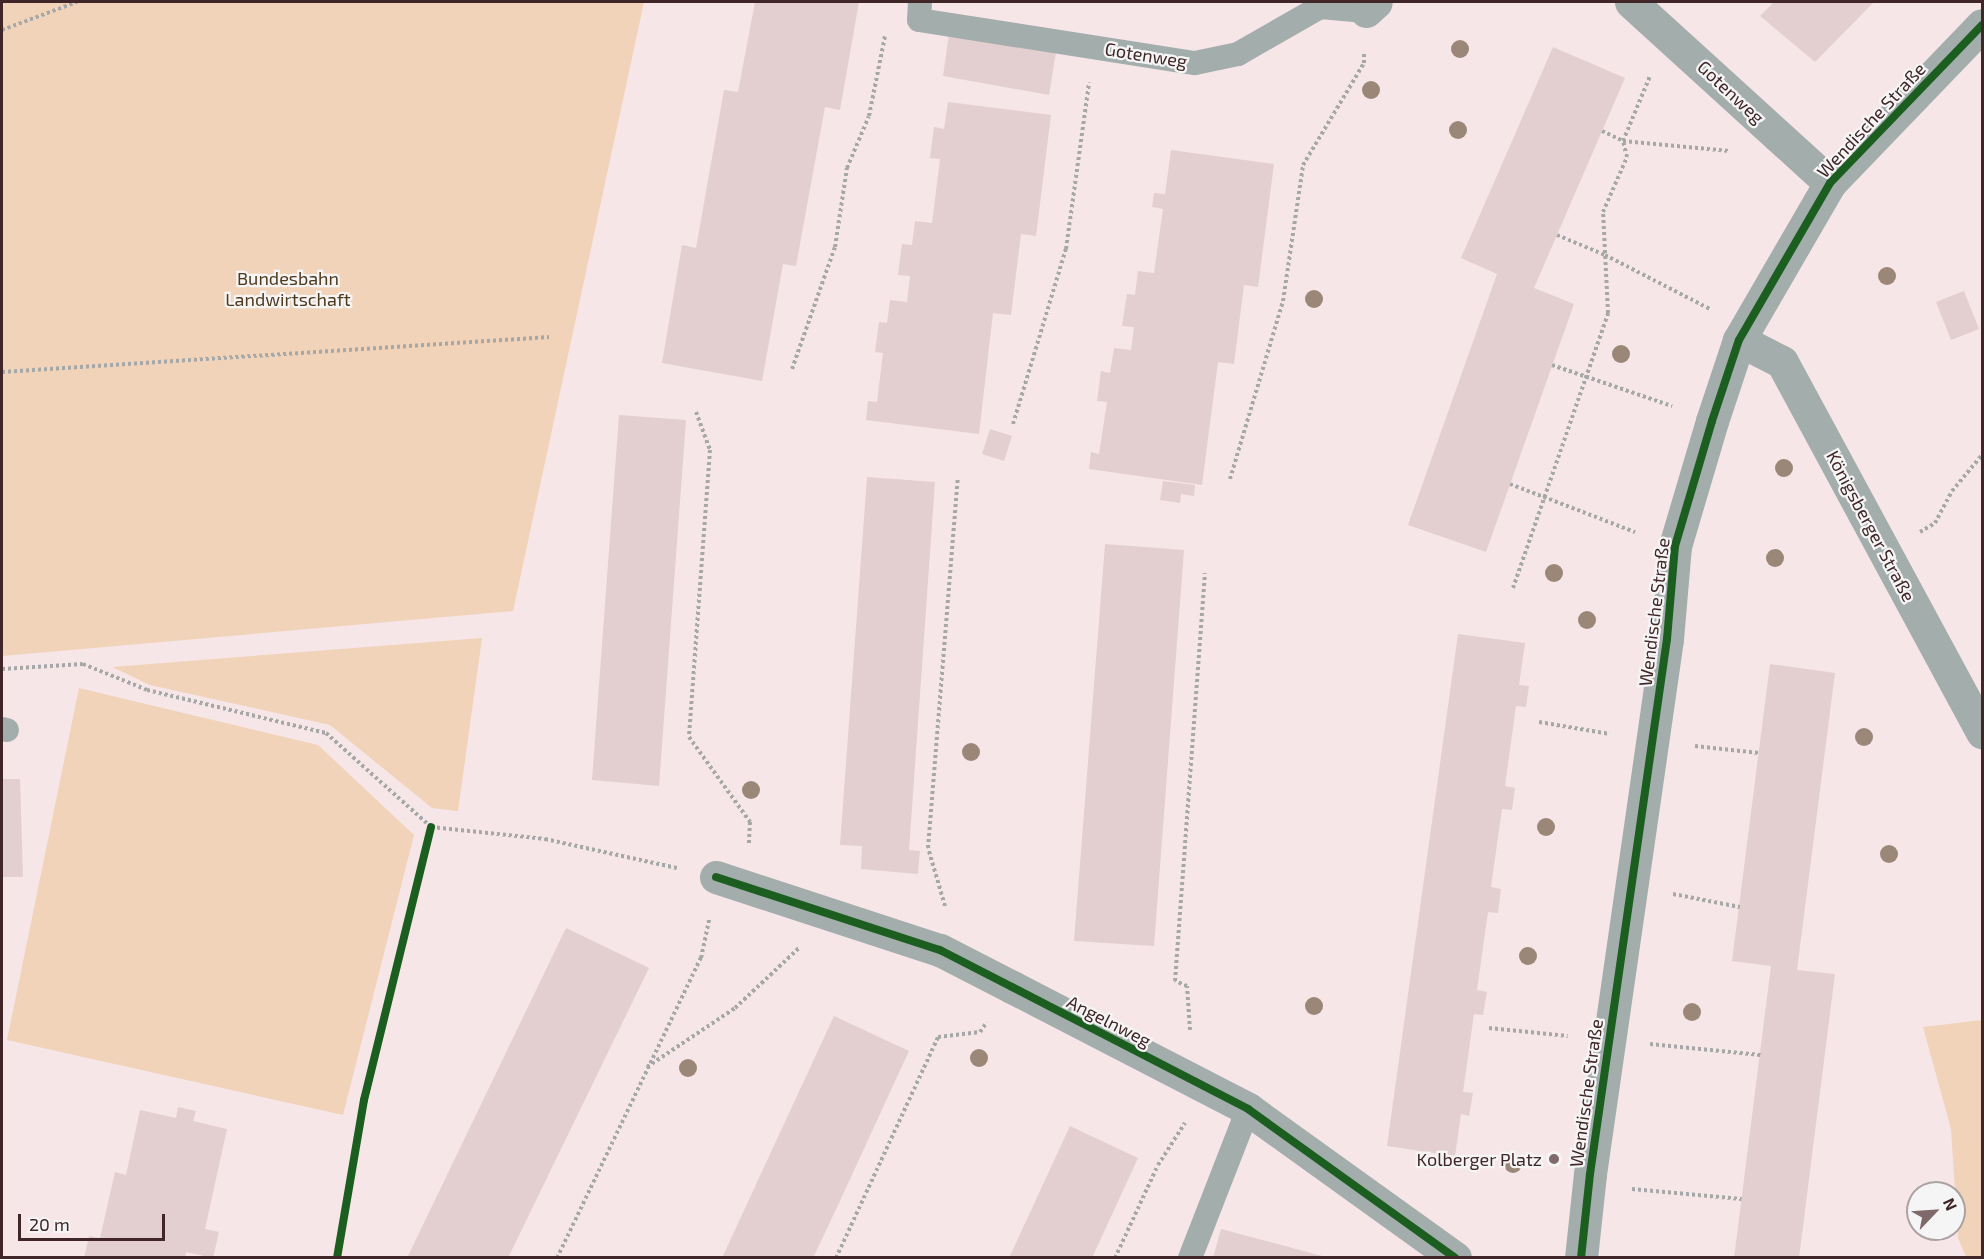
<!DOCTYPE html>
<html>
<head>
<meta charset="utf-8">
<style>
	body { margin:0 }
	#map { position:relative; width:1984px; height:1259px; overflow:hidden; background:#f7e6e8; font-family:"Exo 2",sans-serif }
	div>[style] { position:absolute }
	.green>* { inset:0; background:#f0d3b8 }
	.building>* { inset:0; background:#e3ced0 }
	.path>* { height:4px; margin-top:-2px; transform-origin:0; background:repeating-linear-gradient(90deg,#a6a8a8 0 3px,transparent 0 6px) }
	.service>* { height:24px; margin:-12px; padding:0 12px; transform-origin:12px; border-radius:12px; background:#a3adac }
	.minor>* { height:33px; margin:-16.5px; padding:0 16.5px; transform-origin:16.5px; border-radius:16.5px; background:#a3adac }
	.tertiary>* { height:33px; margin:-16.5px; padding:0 16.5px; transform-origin:16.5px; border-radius:16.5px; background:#a3adac }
	.cycleway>* { height:8px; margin:-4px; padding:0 4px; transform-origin:4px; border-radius:4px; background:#1b5e20 }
	.trees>* { width:18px; height:18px; margin:-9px; border-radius:50%; background:#9a8778 }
	.dots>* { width:16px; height:16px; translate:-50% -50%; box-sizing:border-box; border:3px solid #f5f5f5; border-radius:50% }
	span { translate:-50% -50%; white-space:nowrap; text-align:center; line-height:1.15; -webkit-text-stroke:4.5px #f5f5f5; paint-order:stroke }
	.street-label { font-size:18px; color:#402628 }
	.park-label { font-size:18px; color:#4e391c }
	.poi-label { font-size:18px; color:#402628 }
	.right { translate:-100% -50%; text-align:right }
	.frame { position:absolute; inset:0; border:3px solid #402628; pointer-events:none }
	.north { position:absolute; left:1906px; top:1181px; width:60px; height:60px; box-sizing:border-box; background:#f5f5f5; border:2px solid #ada2a3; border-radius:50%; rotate:65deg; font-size:16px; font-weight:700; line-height:24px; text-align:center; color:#402628 }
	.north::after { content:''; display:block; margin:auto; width:21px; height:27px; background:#80696b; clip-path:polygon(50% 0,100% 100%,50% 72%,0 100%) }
	.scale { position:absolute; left:18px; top:1214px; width:147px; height:27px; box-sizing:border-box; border:3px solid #402628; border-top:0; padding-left:8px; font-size:18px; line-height:21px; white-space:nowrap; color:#402628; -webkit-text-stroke:4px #f5f5f5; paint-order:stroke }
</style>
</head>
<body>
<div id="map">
	<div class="green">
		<i style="clip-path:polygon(2px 2px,644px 2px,513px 611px,2px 656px)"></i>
		<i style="clip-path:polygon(482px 638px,458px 811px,432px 808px,330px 725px,150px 685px,112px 667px)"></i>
		<i style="clip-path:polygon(79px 688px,318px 745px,414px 835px,343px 1115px,7px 1040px)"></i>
		<i style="clip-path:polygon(1982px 1020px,1982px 1257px,1966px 1257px,1958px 1238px,1951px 1129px,1923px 1027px)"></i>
	</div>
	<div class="building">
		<i style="clip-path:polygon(755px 2px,859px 2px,840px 110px,825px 107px,796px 266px,783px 264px,762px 381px,662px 363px,682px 245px,696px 248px,724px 90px,738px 92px)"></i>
		<i style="clip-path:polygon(1774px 2px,1874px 2px,1815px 62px,1760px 16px)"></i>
		<i style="clip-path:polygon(949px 34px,1056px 52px,1049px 95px,943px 76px)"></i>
		<i style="clip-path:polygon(1553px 47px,1625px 78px,1534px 288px,1574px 304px,1486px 552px,1408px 525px,1497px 274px,1461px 258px)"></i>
		<i style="clip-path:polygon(948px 102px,1051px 115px,1036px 236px,1021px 234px,1011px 315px,993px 313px,979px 434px,866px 420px,868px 401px,877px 402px,883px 353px,875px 352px,879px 322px,887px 323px,890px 300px,907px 302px,910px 276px,898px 275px,902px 244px,912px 245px,915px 221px,932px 223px,940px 159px,930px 158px,934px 127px,944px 129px)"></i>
		<i style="clip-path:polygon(1171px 150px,1274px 164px,1258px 287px,1244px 285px,1234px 364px,1218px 362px,1202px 485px,1089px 469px,1091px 452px,1099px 454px,1107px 402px,1097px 401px,1101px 371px,1110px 373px,1114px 348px,1131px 350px,1134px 327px,1122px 326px,1127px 294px,1135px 295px,1138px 271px,1154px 273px,1163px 209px,1152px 207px,1154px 193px,1165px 194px)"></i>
		<i style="clip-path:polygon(1964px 291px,1979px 329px,1951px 340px,1936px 302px)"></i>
		<i style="clip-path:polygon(619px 415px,686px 420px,659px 786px,592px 780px)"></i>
		<i style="clip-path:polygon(990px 429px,1012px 436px,1004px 461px,982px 454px)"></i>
		<i style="clip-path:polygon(867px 477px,935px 482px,909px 850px,920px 851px,918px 874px,861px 869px,862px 846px,840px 845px)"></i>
		<i style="clip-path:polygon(1163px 481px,1195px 485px,1194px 496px,1181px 494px,1180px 503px,1160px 500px)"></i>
		<i style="clip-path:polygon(1105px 544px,1184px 550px,1154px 946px,1074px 941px)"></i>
		<i style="clip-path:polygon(1458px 634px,1525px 643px,1519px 685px,1529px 686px,1526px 707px,1516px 706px,1505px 786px,1515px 788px,1512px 810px,1502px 809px,1491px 887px,1501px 889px,1498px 913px,1488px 912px,1477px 990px,1487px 992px,1483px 1015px,1474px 1014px,1463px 1092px,1473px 1093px,1469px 1116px,1461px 1114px,1455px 1156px,1387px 1146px)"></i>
		<i style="clip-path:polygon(1770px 664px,1835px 673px,1797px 970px,1835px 974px,1799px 1258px,1734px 1258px,1771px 966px,1732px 961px)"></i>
		<i style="clip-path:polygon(2px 779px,20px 779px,23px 877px,2px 877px)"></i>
		<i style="clip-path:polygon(566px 928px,649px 968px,508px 1258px,407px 1258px)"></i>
		<i style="clip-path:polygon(834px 1016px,909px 1051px,839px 1203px,813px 1258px,722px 1258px)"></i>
		<i style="clip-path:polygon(178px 1107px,196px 1111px,193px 1121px,227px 1129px,205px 1229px,219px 1232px,213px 1258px,186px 1252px,185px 1258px,84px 1258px,89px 1236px,100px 1238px,115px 1172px,126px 1175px,140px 1110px,176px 1118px)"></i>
		<i style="clip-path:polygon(1070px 1126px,1138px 1158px,1092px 1258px,1009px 1258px)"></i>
		<i style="clip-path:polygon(1221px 1229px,1326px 1257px,1326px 1258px,1213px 1258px)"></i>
	</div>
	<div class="path">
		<i style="left:2px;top:30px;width:80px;rotate:-20.5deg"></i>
		<i style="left:1602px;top:131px;width:23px;rotate:25deg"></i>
		<i style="left:1623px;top:141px;width:107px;rotate:5.3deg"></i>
		<i style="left:1557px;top:235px;width:52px;rotate:22.6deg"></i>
		<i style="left:1605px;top:255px;width:118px;rotate:27.2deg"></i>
		<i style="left:1552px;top:365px;width:127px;rotate:18.9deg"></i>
		<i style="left:792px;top:369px;width:129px;rotate:-70.6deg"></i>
		<i style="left:835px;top:247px;width:80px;rotate:-81.4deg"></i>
		<i style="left:847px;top:168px;width:56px;rotate:-67.1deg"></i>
		<i style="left:869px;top:116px;width:82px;rotate:-78.7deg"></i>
		<i style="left:2px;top:372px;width:548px;rotate:-3.66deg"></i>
		<i style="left:696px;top:412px;width:40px;rotate:69.8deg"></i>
		<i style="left:710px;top:450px;width:288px;rotate:94.2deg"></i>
		<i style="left:689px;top:737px;width:105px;rotate:54.3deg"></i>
		<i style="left:750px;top:822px;width:22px;rotate:93deg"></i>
		<i style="left:1013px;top:424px;width:183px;rotate:-73.2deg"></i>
		<i style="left:1066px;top:249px;width:168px;rotate:-82.1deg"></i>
		<i style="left:1230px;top:479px;width:186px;rotate:-73.4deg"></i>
		<i style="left:1283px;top:301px;width:137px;rotate:-81.6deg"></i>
		<i style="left:1303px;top:165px;width:119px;rotate:-59.1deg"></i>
		<i style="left:1364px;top:63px;width:9px;rotate:-90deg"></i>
		<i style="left:1510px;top:484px;width:134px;rotate:21deg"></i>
		<i style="left:1920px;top:532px;width:17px;rotate:-31deg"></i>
		<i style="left:1935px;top:523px;width:36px;rotate:-62deg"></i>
		<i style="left:1952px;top:491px;width:47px;rotate:-50.2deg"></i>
		<i style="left:1513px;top:588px;width:291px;rotate:-70.9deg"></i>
		<i style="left:1608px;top:313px;width:101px;rotate:-92.8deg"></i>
		<i style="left:1603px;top:212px;width:60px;rotate:-66.4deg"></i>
		<i style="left:1627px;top:157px;width:16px;rotate:-104deg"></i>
		<i style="left:1623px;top:141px;width:70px;rotate:-67.4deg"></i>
		<i style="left:2px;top:669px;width:81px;rotate:-3.5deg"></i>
		<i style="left:83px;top:664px;width:69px;rotate:22.1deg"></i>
		<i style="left:147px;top:690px;width:184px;rotate:13.5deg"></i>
		<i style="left:326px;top:733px;width:141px;rotate:41.8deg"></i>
		<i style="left:431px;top:827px;width:115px;rotate:6deg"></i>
		<i style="left:545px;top:839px;width:135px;rotate:12.4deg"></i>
		<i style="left:1539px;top:722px;width:72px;rotate:9.6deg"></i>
		<i style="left:1695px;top:746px;width:64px;rotate:6.2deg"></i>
		<i style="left:1673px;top:894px;width:68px;rotate:11deg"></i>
		<i style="left:945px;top:906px;width:60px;rotate:-106.3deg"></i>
		<i style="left:928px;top:848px;width:372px;rotate:-85.4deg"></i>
		<i style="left:1489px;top:1028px;width:79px;rotate:5.8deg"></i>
		<i style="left:1190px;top:1030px;width:44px;rotate:-93.9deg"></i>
		<i style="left:1187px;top:986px;width:13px;rotate:-157deg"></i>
		<i style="left:1175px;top:981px;width:409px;rotate:-85.8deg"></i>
		<i style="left:1650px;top:1044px;width:111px;rotate:5.7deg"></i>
		<i style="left:647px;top:1067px;width:106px;rotate:-33.8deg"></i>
		<i style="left:735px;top:1008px;width:88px;rotate:-43.2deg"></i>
		<i style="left:1632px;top:1189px;width:110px;rotate:5.2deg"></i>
		<i style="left:557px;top:1258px;width:333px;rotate:-64.4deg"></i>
		<i style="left:701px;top:958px;width:40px;rotate:-78deg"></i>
		<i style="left:836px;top:1258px;width:243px;rotate:-65.2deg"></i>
		<i style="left:938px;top:1037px;width:42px;rotate:-6.8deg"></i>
		<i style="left:980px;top:1032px;width:12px;rotate:-55deg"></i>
		<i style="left:1115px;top:1258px;width:102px;rotate:-65.2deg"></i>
		<i style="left:1158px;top:1165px;width:50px;rotate:-57.3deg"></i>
	</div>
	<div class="service">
		<i style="left:920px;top:2px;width:18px;rotate:93deg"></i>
		<i style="left:919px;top:20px;width:279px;rotate:8.9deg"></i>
		<i style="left:1195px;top:63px;width:44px;rotate:-11.8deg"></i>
		<i style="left:1238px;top:54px;width:95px;rotate:-29.8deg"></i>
		<i style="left:1320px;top:7px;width:46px;rotate:5deg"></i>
		<i style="left:2px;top:729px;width:5px;rotate:11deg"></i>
		<i style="left:1190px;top:1258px;width:160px;rotate:-68.7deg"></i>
	</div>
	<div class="minor">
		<i style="left:1631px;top:2px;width:269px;rotate:42.3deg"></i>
		<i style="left:1366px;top:11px;width:13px;rotate:-42deg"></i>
		<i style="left:1739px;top:340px;width:48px;rotate:27.1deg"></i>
		<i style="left:1782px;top:362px;width:421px;rotate:61.6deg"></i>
		<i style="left:716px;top:877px;width:236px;rotate:18.1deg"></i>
		<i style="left:940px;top:950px;width:81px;rotate:27.2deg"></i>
		<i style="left:1012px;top:987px;width:266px;rotate:27.3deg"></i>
		<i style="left:1248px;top:1109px;width:255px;rotate:35.7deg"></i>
	</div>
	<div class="tertiary">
		<i style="left:1581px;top:1258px;width:84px;rotate:-83.9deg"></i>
		<i style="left:1590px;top:1174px;width:541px;rotate:-81.81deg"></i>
		<i style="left:1667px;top:639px;width:93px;rotate:-85.1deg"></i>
		<i style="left:1675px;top:546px;width:130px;rotate:-73.5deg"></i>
		<i style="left:1712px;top:421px;width:85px;rotate:-71.6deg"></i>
		<i style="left:1739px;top:340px;width:181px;rotate:-59.9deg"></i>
		<i style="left:1830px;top:183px;width:219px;rotate:-46.1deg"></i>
	</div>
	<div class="cycleway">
		<i style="left:716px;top:877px;width:236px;rotate:18.1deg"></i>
		<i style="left:940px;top:950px;width:81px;rotate:27.2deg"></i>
		<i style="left:1012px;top:987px;width:266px;rotate:27.3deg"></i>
		<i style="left:1248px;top:1109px;width:255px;rotate:35.7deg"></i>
		<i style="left:337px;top:1258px;width:160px;rotate:-80.3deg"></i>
		<i style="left:364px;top:1100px;width:281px;rotate:-76.2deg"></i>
		<i style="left:1581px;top:1258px;width:84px;rotate:-83.9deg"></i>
		<i style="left:1590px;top:1174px;width:541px;rotate:-81.81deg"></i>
		<i style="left:1667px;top:639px;width:93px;rotate:-85.1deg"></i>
		<i style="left:1675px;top:546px;width:130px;rotate:-73.5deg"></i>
		<i style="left:1712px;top:421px;width:85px;rotate:-71.6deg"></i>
		<i style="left:1739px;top:340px;width:181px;rotate:-59.9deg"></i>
		<i style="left:1830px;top:183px;width:219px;rotate:-46.1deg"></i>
	</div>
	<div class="trees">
		<i style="left:1460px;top:49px"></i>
		<i style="left:1371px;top:90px"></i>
		<i style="left:1458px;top:130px"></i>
		<i style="left:1887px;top:276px"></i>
		<i style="left:1314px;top:299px"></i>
		<i style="left:1621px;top:354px"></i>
		<i style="left:1784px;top:468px"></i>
		<i style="left:1775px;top:558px"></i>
		<i style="left:1554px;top:573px"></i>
		<i style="left:1587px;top:620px"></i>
		<i style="left:1864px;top:737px"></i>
		<i style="left:971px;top:752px"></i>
		<i style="left:751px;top:790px"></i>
		<i style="left:1546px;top:827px"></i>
		<i style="left:1889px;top:854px"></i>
		<i style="left:1528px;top:956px"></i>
		<i style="left:1314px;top:1006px"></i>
		<i style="left:1692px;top:1012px"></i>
		<i style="left:979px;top:1058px"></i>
		<i style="left:688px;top:1068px"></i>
		<i style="left:1513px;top:1164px"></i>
	</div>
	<div class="dots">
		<i style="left:1554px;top:1159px;background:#80696b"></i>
	</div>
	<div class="street-label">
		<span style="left:1146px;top:55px;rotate:9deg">Gotenweg</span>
		<span style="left:1731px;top:92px;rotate:43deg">Gotenweg</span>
		<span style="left:1871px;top:120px;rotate:-47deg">Wendische Straße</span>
		<span style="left:1871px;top:526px;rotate:62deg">Königsberger Straße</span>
		<span style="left:1654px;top:612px;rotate:-83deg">Wendische Straße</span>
		<span style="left:1109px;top:1021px;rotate:27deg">Angelnweg</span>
		<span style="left:1586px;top:1093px;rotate:-82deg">Wendische Straße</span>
	</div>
	<div class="park-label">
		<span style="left:288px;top:289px">Bundesbahn<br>Landwirtschaft</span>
	</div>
	<div class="poi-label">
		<span class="right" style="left:1542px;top:1159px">Kolberger Platz</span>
	</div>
	<div class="frame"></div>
	<div class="north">N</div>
	<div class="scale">20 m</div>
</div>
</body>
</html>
